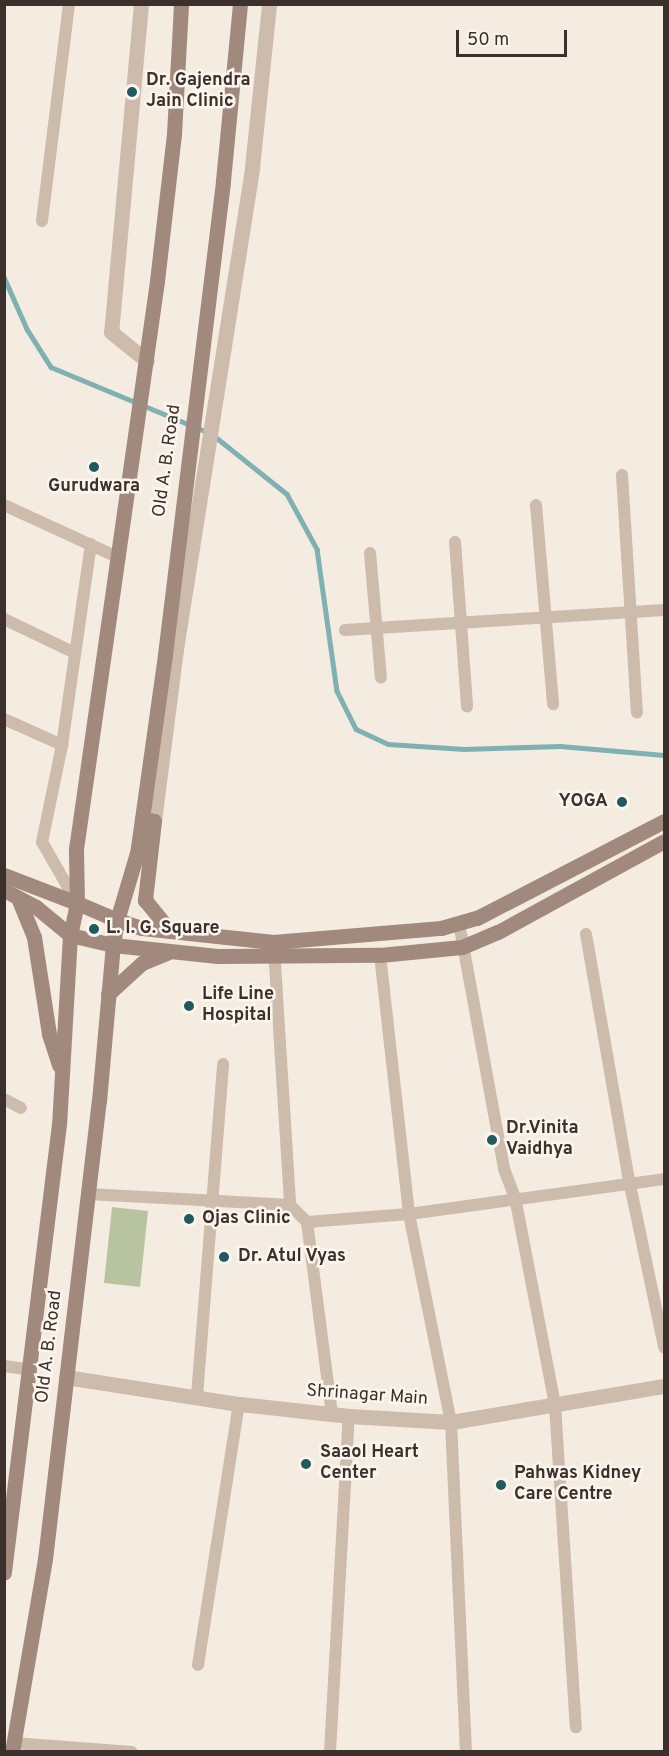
<!DOCTYPE html>
<html>
<head>
<meta charset="utf-8">
<style>
	body { margin:0 }
	#map { position:relative; width:669px; height:1756px; overflow:hidden; background:#f4ebe1; font-family:Overpass,sans-serif }
	div>[style] { position:absolute }
	.green>* { inset:0; background:#b8c4a0 }
	.stream>* { height:4.5px; margin:-2.25px; padding:0 2.25px; transform-origin:2.25px; border-radius:2.25px; background:#7fb0b2 }
	.minor>* { height:12px; margin:-6px; padding:0 6px; transform-origin:6px; border-radius:6px; background:#cdbbac }
	.tertiary>* { height:15px; margin:-7.5px; padding:0 7.5px; transform-origin:7.5px; border-radius:7.5px; background:#cdbbac }
	.secondary>* { height:15px; margin:-7.5px; padding:0 7.5px; transform-origin:7.5px; border-radius:7.5px; background:#a18a7d }
	.dots>* { width:16px; height:16px; translate:-50% -50%; box-sizing:border-box; border:3px solid #fbf5ee; border-radius:50% }
	span { translate:-50% -50%; white-space:nowrap; text-align:center; line-height:1.15; -webkit-text-stroke:5px #fbf5ee; paint-order:stroke }
	.poi-label { font-size:18px; color:#3b302b; font-weight:700 }
	.left { translate:0 -50%; text-align:left }
	.right { translate:-100% -50%; text-align:right }
	.street-label { font-size:18px; color:#3b302b }
	.frame { position:absolute; inset:0; border:6px solid #3b302b; pointer-events:none }
	.scale { position:absolute; left:456px; top:30px; width:111px; height:27px; box-sizing:border-box; border:3px solid #3b302b; border-top:0; padding-left:8px; font-size:18px; line-height:21px; white-space:nowrap; color:#3b302b; -webkit-text-stroke:4px #fbf5ee; paint-order:stroke }
</style>
</head>
<body>
<div id="map">
	<div class="green">
		<i style="clip-path:polygon(112px 1207px,148px 1211px,140px 1287px,104px 1283px)"></i>
	</div>
	<div class="stream">
		<i style="left:4px;top:277px;width:57px;rotate:66.1deg"></i>
		<i style="left:27px;top:329px;width:45px;rotate:57.7deg"></i>
		<i style="left:51px;top:367px;width:174px;rotate:22.6deg"></i>
		<i style="left:212px;top:434px;width:96px;rotate:38.7deg"></i>
		<i style="left:287px;top:494px;width:63px;rotate:61.4deg"></i>
		<i style="left:317px;top:549px;width:143px;rotate:82deg"></i>
		<i style="left:337px;top:691px;width:42px;rotate:63.4deg"></i>
		<i style="left:356px;top:729px;width:35px;rotate:25deg"></i>
		<i style="left:388px;top:744px;width:76px;rotate:3.8deg"></i>
		<i style="left:464px;top:749px;width:96px;rotate:-1.8deg"></i>
		<i style="left:560px;top:746px;width:104px;rotate:4.9deg"></i>
	</div>
	<div class="minor">
		<i style="left:42px;top:221px;width:219px;rotate:-82.9deg"></i>
		<i style="left:622px;top:475px;width:238px;rotate:86.4deg"></i>
		<i style="left:4px;top:505px;width:127px;rotate:24.7deg"></i>
		<i style="left:536px;top:505px;width:200px;rotate:85.1deg"></i>
		<i style="left:455px;top:542px;width:165px;rotate:85.8deg"></i>
		<i style="left:370px;top:553px;width:125px;rotate:85deg"></i>
		<i style="left:4px;top:619px;width:79px;rotate:25.6deg"></i>
		<i style="left:345px;top:630px;width:320px;rotate:-3.6deg"></i>
		<i style="left:4px;top:719px;width:64px;rotate:24.1deg"></i>
		<i style="left:77px;top:903px;width:70px;rotate:-119.8deg"></i>
		<i style="left:42px;top:842px;width:99px;rotate:-78.3deg"></i>
		<i style="left:62px;top:745px;width:203px;rotate:-81.8deg"></i>
		<i style="left:459px;top:923px;width:250px;rotate:79.6deg"></i>
		<i style="left:504px;top:1169px;width:30px;rotate:69deg"></i>
		<i style="left:515px;top:1197px;width:212px;rotate:79.1deg"></i>
		<i style="left:555px;top:1405px;width:323px;rotate:86.3deg"></i>
		<i style="left:586px;top:934px;width:255px;rotate:80.1deg"></i>
		<i style="left:630px;top:1185px;width:166px;rotate:78.1deg"></i>
		<i style="left:274px;top:948px;width:257px;rotate:86.4deg"></i>
		<i style="left:380px;top:955px;width:261px;rotate:83.6deg"></i>
		<i style="left:409px;top:1214px;width:212px;rotate:78.6deg"></i>
		<i style="left:451px;top:1422px;width:330px;rotate:87.4deg"></i>
		<i style="left:4px;top:1099px;width:19px;rotate:28deg"></i>
		<i style="left:88px;top:1194px;width:202px;rotate:3.1deg"></i>
		<i style="left:290px;top:1205px;width:24px;rotate:45deg"></i>
		<i style="left:307px;top:1222px;width:102px;rotate:-4.5deg"></i>
		<i style="left:409px;top:1214px;width:257px;rotate:-7.8deg"></i>
		<i style="left:307px;top:1222px;width:194px;rotate:82.6deg"></i>
		<i style="left:4px;top:1366px;width:27px;rotate:8deg"></i>
		<i style="left:197px;top:1396px;width:333px;rotate:-85.5deg"></i>
		<i style="left:198px;top:1665px;width:264px;rotate:-81.1deg"></i>
		<i style="left:14px;top:1743px;width:118px;rotate:4.4deg"></i>
		<i style="left:330px;top:1752px;width:337px;rotate:-86.8deg"></i>
	</div>
	<div class="tertiary">
		<i style="left:141px;top:4px;width:329px;rotate:95.2deg"></i>
		<i style="left:111px;top:332px;width:46px;rotate:38.9deg"></i>
		<i style="left:154px;top:821px;width:173px;rotate:-82.7deg"></i>
		<i style="left:176px;top:649px;width:488px;rotate:-81deg"></i>
		<i style="left:252px;top:167px;width:164px;rotate:-84deg"></i>
		<i style="left:66px;top:1377px;width:175px;rotate:8.9deg"></i>
		<i style="left:239px;top:1404px;width:111px;rotate:6.2deg"></i>
		<i style="left:349px;top:1416px;width:102px;rotate:3.4deg"></i>
		<i style="left:451px;top:1422px;width:216px;rotate:-9.6deg"></i>
	</div>
	<div class="secondary">
		<i style="left:240px;top:4px;width:179px;rotate:95.5deg"></i>
		<i style="left:223px;top:182px;width:477px;rotate:97deg"></i>
		<i style="left:165px;top:655px;width:200px;rotate:98deg"></i>
		<i style="left:137px;top:853px;width:70px;rotate:106.6deg"></i>
		<i style="left:117px;top:920px;width:26px;rotate:18deg"></i>
		<i style="left:142px;top:928px;width:132px;rotate:6.1deg"></i>
		<i style="left:273px;top:942px;width:169px;rotate:-4.8deg"></i>
		<i style="left:441px;top:928px;width:37px;rotate:-16deg"></i>
		<i style="left:477px;top:918px;width:211px;rotate:-27.4deg"></i>
		<i style="left:142px;top:819px;width:12px;rotate:9deg"></i>
		<i style="left:154px;top:821px;width:80px;rotate:96.5deg"></i>
		<i style="left:145px;top:900px;width:40px;rotate:51deg"></i>
		<i style="left:4px;top:875px;width:78px;rotate:21deg"></i>
		<i style="left:77px;top:903px;width:54px;rotate:-91.1deg"></i>
		<i style="left:76px;top:849px;width:574px;rotate:-81.88deg"></i>
		<i style="left:157px;top:281px;width:148px;rotate:-83.4deg"></i>
		<i style="left:174px;top:134px;width:130px;rotate:-86.9deg"></i>
		<i style="left:4px;top:890px;width:36px;rotate:28deg"></i>
		<i style="left:36px;top:907px;width:44px;rotate:39.5deg"></i>
		<i style="left:70px;top:935px;width:189px;rotate:93.3deg"></i>
		<i style="left:59px;top:1124px;width:452px;rotate:97deg"></i>
		<i style="left:18px;top:898px;width:42px;rotate:67.7deg"></i>
		<i style="left:34px;top:937px;width:98px;rotate:81.2deg"></i>
		<i style="left:49px;top:1034px;width:33px;rotate:72deg"></i>
		<i style="left:108px;top:994px;width:46px;rotate:-42.4deg"></i>
		<i style="left:142px;top:963px;width:27px;rotate:-22deg"></i>
		<i style="left:12px;top:1752px;width:196px;rotate:-80.3deg"></i>
		<i style="left:45px;top:1559px;width:461px;rotate:-83.3deg"></i>
		<i style="left:99px;top:1101px;width:157px;rotate:-84.9deg"></i>
		<i style="left:113px;top:945px;width:25px;rotate:-81deg"></i>
		<i style="left:117px;top:920px;width:43px;rotate:-157deg"></i>
		<i style="left:77px;top:903px;width:33px;rotate:102deg"></i>
		<i style="left:70px;top:935px;width:44px;rotate:13.1deg"></i>
		<i style="left:113px;top:945px;width:105px;rotate:6deg"></i>
		<i style="left:217px;top:956px;width:163px;rotate:-0.4deg"></i>
		<i style="left:380px;top:955px;width:82px;rotate:-5.6deg"></i>
		<i style="left:462px;top:947px;width:39px;rotate:-23deg"></i>
		<i style="left:498px;top:932px;width:189px;rotate:-28.7deg"></i>
	</div>
	<div class="dots">
		<i style="left:132px;top:92px;background:#1f5a5e"></i>
		<i style="left:94px;top:467px;background:#1f5a5e"></i>
		<i style="left:622px;top:802px;background:#1f5a5e"></i>
		<i style="left:94px;top:929px;background:#1f5a5e"></i>
		<i style="left:189px;top:1006px;background:#1f5a5e"></i>
		<i style="left:492px;top:1140px;background:#1f5a5e"></i>
		<i style="left:189px;top:1219px;background:#1f5a5e"></i>
		<i style="left:224px;top:1257px;background:#1f5a5e"></i>
		<i style="left:306px;top:1464px;background:#1f5a5e"></i>
		<i style="left:501px;top:1485px;background:#1f5a5e"></i>
	</div>
	<div class="poi-label">
		<span class="left" style="left:146px;top:92px">Dr. Gajendra<br>Jain Clinic</span>
		<span style="left:94px;top:487px">Gurudwara</span>
		<span class="right" style="left:608px;top:802px">YOGA</span>
		<span class="left" style="left:106px;top:929px">L. I. G. Square</span>
		<span class="left" style="left:202px;top:1006px">Life Line<br>Hospital</span>
		<span class="left" style="left:506px;top:1140px">Dr.Vinita<br>Vaidhya</span>
		<span class="left" style="left:202px;top:1219px">Ojas Clinic</span>
		<span class="left" style="left:238px;top:1257px">Dr. Atul Vyas</span>
		<span class="left" style="left:320px;top:1464px">Saaol Heart<br>Center</span>
		<span class="left" style="left:514px;top:1485px">Pahwas Kidney<br>Care Centre</span>
	</div>
	<div class="street-label">
		<span style="left:168px;top:461px;rotate:-82deg">Old A. B. Road</span>
		<span style="left:50px;top:1347px;rotate:-83deg">Old A. B. Road</span>
		<span style="left:367px;top:1396px;rotate:4deg">Shrinagar Main</span>
	</div>
	<div class="frame"></div>
	<div class="scale">50 m</div>
</div>
</body>
</html>
